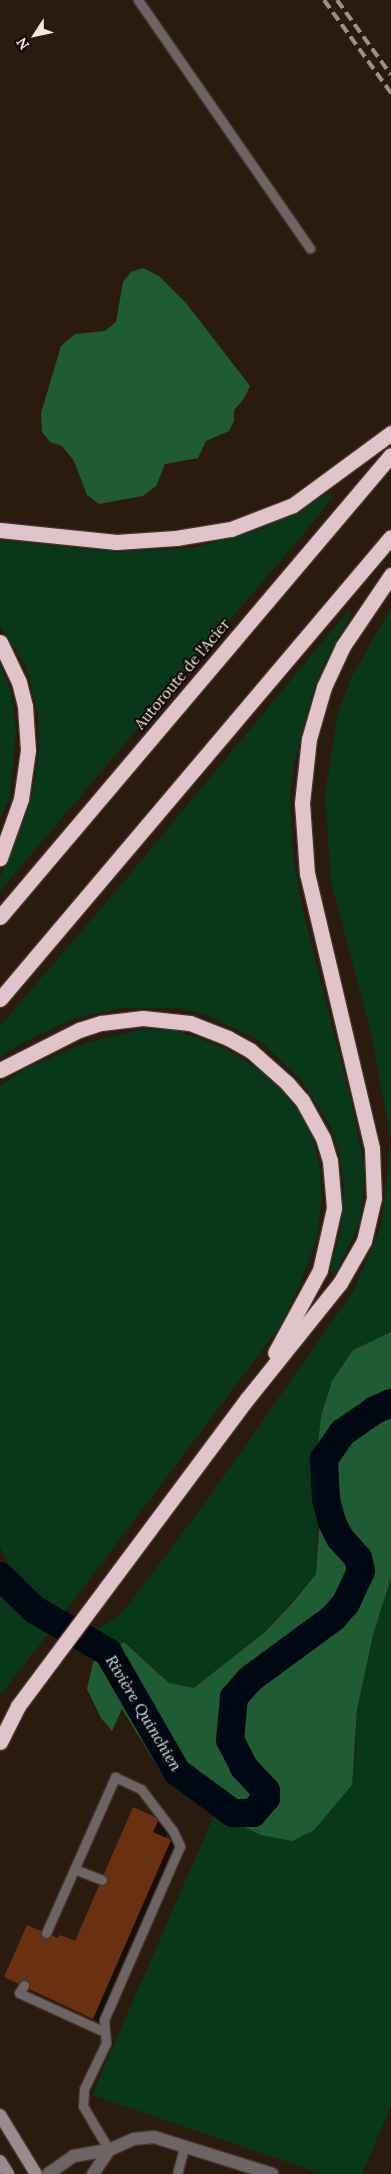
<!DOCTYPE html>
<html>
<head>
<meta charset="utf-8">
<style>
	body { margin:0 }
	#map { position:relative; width:391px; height:2174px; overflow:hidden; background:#2b1b0f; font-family:Lora,serif }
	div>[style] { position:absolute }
	.green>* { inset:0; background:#08371a }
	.forest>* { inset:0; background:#1f5c34 }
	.shadow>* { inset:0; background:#0007 }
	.river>* { height:28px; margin:-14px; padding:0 14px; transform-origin:14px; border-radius:14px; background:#000813 }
	.building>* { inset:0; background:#693112 }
	.roads { filter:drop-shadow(1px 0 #47382c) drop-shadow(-1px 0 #47382c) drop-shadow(0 1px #47382c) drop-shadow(0 -1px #47382c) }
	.service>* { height:9px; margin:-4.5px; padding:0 4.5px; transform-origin:4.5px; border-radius:4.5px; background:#6e6365 }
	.tertiary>* { height:12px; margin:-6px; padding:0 6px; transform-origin:6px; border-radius:6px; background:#6e6365 }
	.secondary>* { height:12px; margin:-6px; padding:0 6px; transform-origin:6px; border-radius:6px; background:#9c8a8e }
	.motorway>* { height:15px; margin:-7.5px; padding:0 7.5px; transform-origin:7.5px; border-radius:7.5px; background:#e0c4ca }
	.rail>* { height:4px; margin-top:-2px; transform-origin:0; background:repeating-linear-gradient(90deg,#9e9086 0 10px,transparent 0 15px) }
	span { translate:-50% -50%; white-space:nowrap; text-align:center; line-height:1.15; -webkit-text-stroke:4px #0e0704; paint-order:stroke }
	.street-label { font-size:15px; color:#f3e7df }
	.water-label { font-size:16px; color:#c3e7fd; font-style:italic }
	.north { position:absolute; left:10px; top:10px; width:50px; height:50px; -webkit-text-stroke:4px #0e0704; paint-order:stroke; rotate:235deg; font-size:14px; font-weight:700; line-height:20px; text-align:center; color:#f3e7df }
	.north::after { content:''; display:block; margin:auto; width:18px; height:22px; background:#f3e7df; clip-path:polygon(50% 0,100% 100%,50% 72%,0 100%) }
</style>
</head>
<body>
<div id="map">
	<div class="green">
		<i style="clip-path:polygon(328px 493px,333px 496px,308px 528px,0 891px,0 877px,25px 817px,34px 785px,39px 749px,38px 716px,27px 668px,0 625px,0 540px,116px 552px,192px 548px,256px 531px,305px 508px)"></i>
		<i style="clip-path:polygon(391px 608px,391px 1140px,371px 1033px,331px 882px,325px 794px,339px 708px,352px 676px)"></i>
		<i style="clip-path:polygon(349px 610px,352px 613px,322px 668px,314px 689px,294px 763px,290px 799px,293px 857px,303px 912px,351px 1100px,365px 1171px,359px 1225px,335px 1274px,330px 1271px,340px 1231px,344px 1184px,339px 1153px,331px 1127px,302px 1081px,259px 1040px,204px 1014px,177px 1008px,122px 1008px,72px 1019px,20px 1044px,0 1058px,0 1026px,116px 891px)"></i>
		<i style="clip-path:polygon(0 663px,11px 692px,16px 728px,10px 798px,0 818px)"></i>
		<i style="clip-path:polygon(144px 1029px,177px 1031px,227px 1049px,261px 1071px,282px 1091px,300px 1113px,313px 1139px,320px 1167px,322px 1199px,317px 1237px,300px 1284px,279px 1328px,62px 1616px,34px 1603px,12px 1573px,0 1546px,0 1086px,25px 1069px,85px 1043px)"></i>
		<i style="clip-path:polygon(391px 1142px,391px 1332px,353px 1350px,332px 1381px,321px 1416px,316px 1574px,266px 1631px,228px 1662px,194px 1688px,169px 1683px,125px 1642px,115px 1647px,93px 1632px,122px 1613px,205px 1503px,354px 1290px,381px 1227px)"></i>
		<i style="clip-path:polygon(391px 1578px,391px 2106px,362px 2174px,322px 2174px,92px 2095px,215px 1813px,261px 1835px,356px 1755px,357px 1710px,373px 1635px)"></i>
		<i style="clip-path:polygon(0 1582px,52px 1629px,0 1695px)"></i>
	</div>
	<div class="forest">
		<i style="clip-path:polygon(143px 268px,159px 276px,186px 303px,250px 386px,243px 400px,234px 410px,234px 421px,229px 431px,206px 441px,198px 458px,165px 464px,156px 486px,143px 496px,99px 504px,87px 495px,74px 461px,62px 446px,50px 442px,42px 432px,41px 413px,61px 346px,75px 334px,105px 331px,116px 322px,123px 282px,131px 272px)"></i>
		<i style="clip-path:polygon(391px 1332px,391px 1578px,373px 1635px,357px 1710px,352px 1785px,314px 1830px,292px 1841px,261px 1835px,215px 1813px,164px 1777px,122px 1709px,112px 1731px,101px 1718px,87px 1689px,93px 1662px,124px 1642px,169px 1683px,194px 1688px,266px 1631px,293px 1602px,316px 1574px,319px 1530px,316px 1464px,321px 1416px,332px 1381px,353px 1350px)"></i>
	</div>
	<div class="shadow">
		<i style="clip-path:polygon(158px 1820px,170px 1827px,165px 1838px,183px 1848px,106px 2025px,18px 1983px,59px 1940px,76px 1943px)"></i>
	</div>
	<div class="river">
		<i style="left:0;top:1576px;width:49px;rotate:44.2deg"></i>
		<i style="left:35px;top:1610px;width:84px;rotate:29.9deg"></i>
		<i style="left:108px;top:1652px;width:138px;rotate:60.1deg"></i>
		<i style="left:177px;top:1772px;width:69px;rotate:36.2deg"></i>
		<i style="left:233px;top:1813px;width:20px"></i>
		<i style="left:253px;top:1813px;width:20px;rotate:-49deg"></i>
		<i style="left:266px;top:1798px;width:7px;rotate:-90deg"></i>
		<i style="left:266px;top:1791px;width:33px;rotate:-133deg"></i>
		<i style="left:244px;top:1767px;width:30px;rotate:-117deg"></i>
		<i style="left:230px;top:1740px;width:43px;rotate:-84.7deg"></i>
		<i style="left:234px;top:1697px;width:24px;rotate:-48deg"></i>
		<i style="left:250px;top:1679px;width:103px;rotate:-36.3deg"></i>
		<i style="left:333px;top:1618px;width:20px;rotate:-49deg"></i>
		<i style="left:346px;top:1603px;width:35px;rotate:-65deg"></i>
		<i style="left:361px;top:1571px;width:13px;rotate:-103deg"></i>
		<i style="left:358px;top:1558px;width:27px;rotate:-132deg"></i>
		<i style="left:340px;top:1538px;width:18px;rotate:-117deg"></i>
		<i style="left:332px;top:1522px;width:24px;rotate:-105deg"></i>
		<i style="left:326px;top:1499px;width:40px;rotate:-92.9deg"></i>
		<i style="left:324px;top:1459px;width:32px;rotate:-55deg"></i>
		<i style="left:342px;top:1433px;width:40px;rotate:-34.9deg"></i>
		<i style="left:375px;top:1410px;width:17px;rotate:-24deg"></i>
	</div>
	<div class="building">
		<i style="clip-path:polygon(133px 1807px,159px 1819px,153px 1832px,171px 1840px,93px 2019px,4px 1977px,27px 1925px,58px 1938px,60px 1935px,75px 1941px)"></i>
	</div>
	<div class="roads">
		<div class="service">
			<i style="left:138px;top:0;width:302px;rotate:55.3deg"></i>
			<i style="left:74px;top:1869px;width:30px;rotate:21deg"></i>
			<i style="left:46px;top:1933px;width:171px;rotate:-66.1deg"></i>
			<i style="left:115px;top:1777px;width:29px;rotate:25deg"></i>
			<i style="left:141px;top:1789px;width:53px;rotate:52.7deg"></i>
			<i style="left:173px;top:1831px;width:17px;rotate:65deg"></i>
			<i style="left:180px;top:1846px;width:190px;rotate:113.6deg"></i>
			<i style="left:104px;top:2020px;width:23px;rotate:85deg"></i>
			<i style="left:106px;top:2043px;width:51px;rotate:115.6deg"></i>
			<i style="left:84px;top:2089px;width:17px;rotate:93deg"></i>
			<i style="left:83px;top:2106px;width:51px;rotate:59.4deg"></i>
			<i style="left:24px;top:1985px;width:9px;rotate:122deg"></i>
			<i style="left:19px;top:1993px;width:94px;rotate:24.4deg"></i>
			<i style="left:177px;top:2174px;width:30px;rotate:-75deg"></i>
		</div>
		<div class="tertiary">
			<i style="left:48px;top:2174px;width:32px;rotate:-35deg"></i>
			<i style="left:74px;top:2156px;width:36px;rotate:-10deg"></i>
			<i style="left:109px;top:2150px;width:27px;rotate:-24deg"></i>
			<i style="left:134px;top:2139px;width:20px;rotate:-6deg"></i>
			<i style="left:154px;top:2137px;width:124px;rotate:17.4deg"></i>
			<i style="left:93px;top:2174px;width:29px;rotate:-56deg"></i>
		</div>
		<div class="secondary">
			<i style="left:0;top:2115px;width:69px;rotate:58.6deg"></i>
			<i style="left:0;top:2161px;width:15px;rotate:58deg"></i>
		</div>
		<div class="motorway">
			<i style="left:0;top:530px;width:117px;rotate:5.9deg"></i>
			<i style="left:116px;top:542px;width:60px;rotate:-3.8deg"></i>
			<i style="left:176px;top:538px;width:56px;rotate:-9.3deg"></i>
			<i style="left:231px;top:529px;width:66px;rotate:-21.2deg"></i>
			<i style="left:293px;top:505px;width:122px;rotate:-36.3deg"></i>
			<i style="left:0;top:642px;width:44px;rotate:64.6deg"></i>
			<i style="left:19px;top:682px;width:25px;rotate:76deg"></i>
			<i style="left:25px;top:706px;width:44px;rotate:86.1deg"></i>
			<i style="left:28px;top:750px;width:49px;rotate:98.1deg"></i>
			<i style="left:21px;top:799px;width:63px;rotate:109.6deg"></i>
			<i style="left:0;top:917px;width:605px;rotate:-49.76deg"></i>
			<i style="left:0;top:999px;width:605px;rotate:-49.76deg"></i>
			<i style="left:0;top:1070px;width:89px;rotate:-26.9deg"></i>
			<i style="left:79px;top:1030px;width:23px;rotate:-18deg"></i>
			<i style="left:101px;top:1023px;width:42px;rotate:-6.8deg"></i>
			<i style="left:143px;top:1018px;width:47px;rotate:6.1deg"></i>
			<i style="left:190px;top:1023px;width:41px;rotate:21.5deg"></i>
			<i style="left:228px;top:1038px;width:25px;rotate:29deg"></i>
			<i style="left:250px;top:1050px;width:50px;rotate:41.7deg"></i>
			<i style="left:287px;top:1083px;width:23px;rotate:49deg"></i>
			<i style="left:302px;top:1100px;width:43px;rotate:61.1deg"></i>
			<i style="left:323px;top:1138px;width:24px;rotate:73deg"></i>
			<i style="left:330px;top:1161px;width:47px;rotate:85.1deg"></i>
			<i style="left:334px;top:1208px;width:64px;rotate:102.7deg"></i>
			<i style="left:320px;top:1270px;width:94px;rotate:118.5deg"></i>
			<i style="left:0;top:1742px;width:40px;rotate:-63.4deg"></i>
			<i style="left:18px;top:1706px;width:383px;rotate:-53.3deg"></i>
			<i style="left:247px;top:1399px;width:149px;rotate:-51.3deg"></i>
			<i style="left:340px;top:1283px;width:48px;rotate:-60.3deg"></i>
			<i style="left:364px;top:1241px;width:44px;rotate:-76.9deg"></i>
			<i style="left:374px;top:1198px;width:50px;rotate:-92.3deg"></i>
			<i style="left:372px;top:1148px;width:282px;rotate:-103.3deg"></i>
			<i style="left:307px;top:874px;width:71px;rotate:-94deg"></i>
			<i style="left:302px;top:803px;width:64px;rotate:-83.8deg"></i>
			<i style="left:309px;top:739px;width:54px;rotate:-73.9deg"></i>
			<i style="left:324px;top:687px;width:45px;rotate:-65.1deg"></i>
			<i style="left:343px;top:646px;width:86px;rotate:-55.9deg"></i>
		</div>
	</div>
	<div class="rail">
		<i style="left:324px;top:0;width:115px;rotate:54.2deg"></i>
		<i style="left:337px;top:0;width:92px;rotate:54.2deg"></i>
	</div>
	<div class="street-label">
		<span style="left:182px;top:674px;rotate:-50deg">Autoroute de l'Acier</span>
	</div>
	<div class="water-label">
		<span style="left:144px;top:1713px;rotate:59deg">Rivière Quinchien</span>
	</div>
	<div class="north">N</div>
</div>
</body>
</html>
